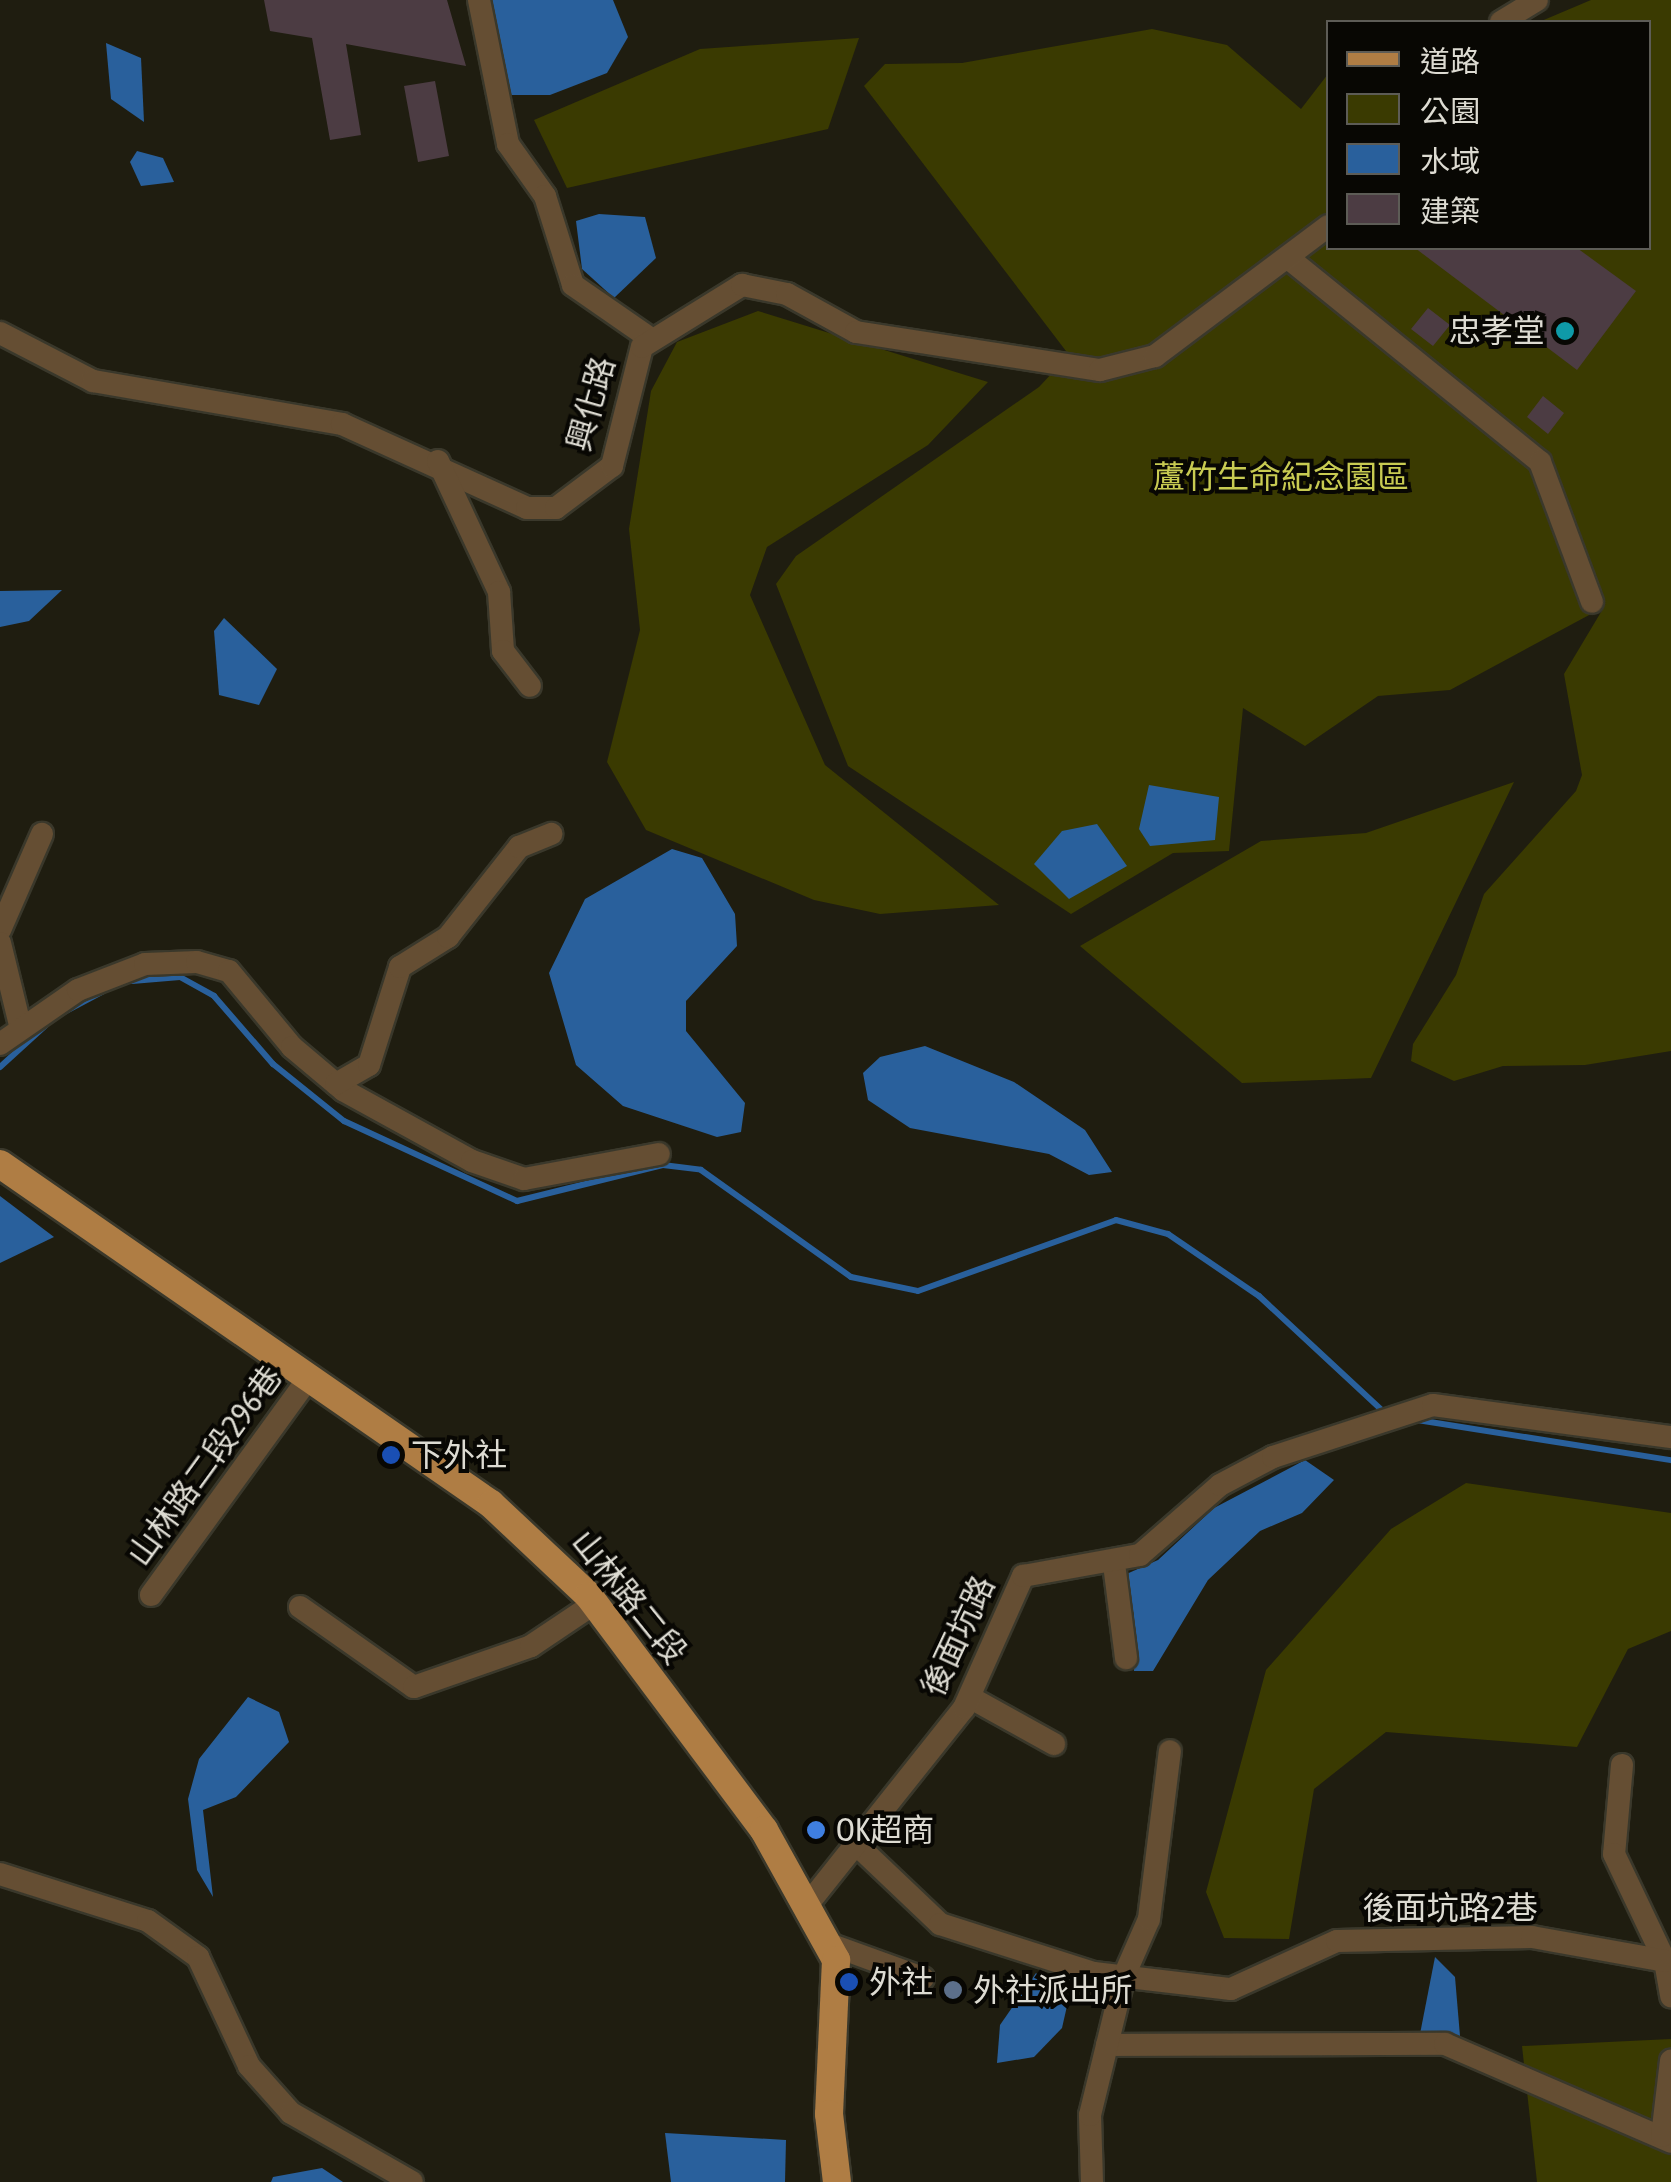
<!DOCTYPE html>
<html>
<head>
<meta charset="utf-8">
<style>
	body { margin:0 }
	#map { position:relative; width:1671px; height:2182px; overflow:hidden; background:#1f1d10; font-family:"Asap Condensed","Noto Sans TC",sans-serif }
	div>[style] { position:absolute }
	.green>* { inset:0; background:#3a3a01 }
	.water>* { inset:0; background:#29609c }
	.stream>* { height:6px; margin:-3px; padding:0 3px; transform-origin:3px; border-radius:3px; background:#29609c }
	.building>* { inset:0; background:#4c3c43 }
	.roads { filter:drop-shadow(2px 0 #3a382b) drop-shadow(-2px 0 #3a382b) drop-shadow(0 2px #3a382b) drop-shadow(0 -2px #3a382b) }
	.minor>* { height:22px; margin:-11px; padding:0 11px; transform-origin:11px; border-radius:11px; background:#654e33 }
	.major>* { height:28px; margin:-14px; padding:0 14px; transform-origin:14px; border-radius:14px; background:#af7d44 }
	.dots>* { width:28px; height:28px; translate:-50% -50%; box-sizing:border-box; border:5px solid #080703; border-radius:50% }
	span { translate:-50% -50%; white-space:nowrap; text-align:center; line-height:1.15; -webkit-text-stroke:8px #080703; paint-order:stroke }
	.poi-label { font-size:32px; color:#dddbd2 }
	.right { translate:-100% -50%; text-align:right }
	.left { translate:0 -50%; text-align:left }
	.street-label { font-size:32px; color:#dddbd2 }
	.park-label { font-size:32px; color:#c8cb52 }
	.legend { position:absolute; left:1326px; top:20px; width:325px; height:230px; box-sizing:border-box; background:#080703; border:2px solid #5d5c56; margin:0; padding:12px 18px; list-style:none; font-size:30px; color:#dddbd2 }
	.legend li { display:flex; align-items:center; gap:20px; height:50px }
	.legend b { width:50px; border:2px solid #5d5c56 }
</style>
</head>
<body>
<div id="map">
	<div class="green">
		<i style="clip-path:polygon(1591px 0,1671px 0,1671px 1051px,1585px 1065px,1503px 1066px,1454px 1081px,1411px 1061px,1413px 1044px,1456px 975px,1484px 894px,1576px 791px,1582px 775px,1564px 674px,1604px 607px,1450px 690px,1378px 696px,1305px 746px,1243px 708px,1229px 851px,1173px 853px,1071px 914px,848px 766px,776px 584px,796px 556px,1039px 387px,1069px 355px,864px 86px,885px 64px,962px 63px,1152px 29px,1227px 45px,1301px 109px,1328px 74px,1328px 248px,1648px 248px,1648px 22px,1539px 22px)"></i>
		<i style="clip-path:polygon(859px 38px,828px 129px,567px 188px,534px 120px,700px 49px)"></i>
		<i style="clip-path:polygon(758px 311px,988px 382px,928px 445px,767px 547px,750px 595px,825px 765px,999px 905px,880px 914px,814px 900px,646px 830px,607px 762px,640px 630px,629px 529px,651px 391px,677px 342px)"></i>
		<i style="clip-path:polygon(1514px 782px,1371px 1078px,1242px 1083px,1080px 946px,1261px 841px,1366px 833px)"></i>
		<i style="clip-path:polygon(1466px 1483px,1671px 1513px,1671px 1631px,1628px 1649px,1577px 1747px,1386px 1732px,1314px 1789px,1289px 1939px,1224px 1938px,1206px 1892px,1266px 1670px,1391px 1529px)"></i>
		<i style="clip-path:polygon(1671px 2039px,1671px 2182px,1537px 2182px,1522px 2046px)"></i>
	</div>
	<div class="water">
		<i style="clip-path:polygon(489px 0,613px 0,628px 37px,607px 73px,550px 95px,509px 95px)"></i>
		<i style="clip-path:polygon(106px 43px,141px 58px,144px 122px,111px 99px)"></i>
		<i style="clip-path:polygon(137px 151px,163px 158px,174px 182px,141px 186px,130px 162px)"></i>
		<i style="clip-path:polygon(599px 214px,645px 217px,656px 258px,614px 298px,582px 269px,576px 221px)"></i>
		<i style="clip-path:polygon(62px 590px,29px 621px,0 627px,0 591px)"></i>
		<i style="clip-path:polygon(224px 618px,277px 669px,259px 705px,219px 695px,214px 631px)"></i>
		<i style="clip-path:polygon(1149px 785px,1219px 797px,1215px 840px,1150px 846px,1139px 829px)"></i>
		<i style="clip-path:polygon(1097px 824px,1127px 866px,1069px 899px,1034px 864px,1062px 831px)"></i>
		<i style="clip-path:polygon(672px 849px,702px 858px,735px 914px,737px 946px,686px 1001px,686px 1031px,745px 1103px,741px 1132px,717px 1137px,623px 1106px,576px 1065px,549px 973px,585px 899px)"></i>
		<i style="clip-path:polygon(925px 1046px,1014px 1082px,1085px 1130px,1112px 1172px,1089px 1175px,1049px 1154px,910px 1128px,868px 1100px,863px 1073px,880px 1057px)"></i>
		<i style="clip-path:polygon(0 1196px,54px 1237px,0 1263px)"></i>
		<i style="clip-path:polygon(1305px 1460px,1334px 1480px,1302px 1513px,1260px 1531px,1208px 1580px,1153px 1671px,1134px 1671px,1134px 1615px,1122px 1576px,1158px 1560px,1214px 1508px)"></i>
		<i style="clip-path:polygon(248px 1697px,279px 1712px,289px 1742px,236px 1797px,203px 1810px,213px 1897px,197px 1870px,188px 1799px,199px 1759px)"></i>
		<i style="clip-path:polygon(1435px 1957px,1455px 1977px,1460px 2036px,1420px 2034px)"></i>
		<i style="clip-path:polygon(1036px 1973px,1067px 2006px,1062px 2028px,1034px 2057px,997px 2063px,1000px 2025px)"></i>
		<i style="clip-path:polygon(665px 2133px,786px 2140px,785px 2182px,671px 2182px)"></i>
		<i style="clip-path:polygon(322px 2168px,343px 2182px,271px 2182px,273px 2177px)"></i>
	</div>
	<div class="stream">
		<i style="left:132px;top:981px;width:48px;rotate:-4.8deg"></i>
		<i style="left:180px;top:977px;width:39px;rotate:29deg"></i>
		<i style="left:214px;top:996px;width:90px;rotate:49.1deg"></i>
		<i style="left:273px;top:1064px;width:91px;rotate:38.8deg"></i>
		<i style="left:344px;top:1121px;width:191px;rotate:24.8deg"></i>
		<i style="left:517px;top:1201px;width:150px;rotate:-13.9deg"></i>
		<i style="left:663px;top:1165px;width:38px;rotate:7deg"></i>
		<i style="left:701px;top:1170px;width:184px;rotate:35.5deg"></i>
		<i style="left:851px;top:1277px;width:68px;rotate:11.8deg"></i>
		<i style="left:918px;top:1291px;width:210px;rotate:-19.7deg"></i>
		<i style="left:1116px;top:1220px;width:54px;rotate:15.1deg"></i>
		<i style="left:1168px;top:1234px;width:110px;rotate:34.3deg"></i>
		<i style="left:1259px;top:1296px;width:171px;rotate:42.9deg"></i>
		<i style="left:64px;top:1012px;width:43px;rotate:-27.8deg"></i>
		<i style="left:0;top:1067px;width:62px;rotate:-42.4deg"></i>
		<i style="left:1411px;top:1419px;width:263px;rotate:9deg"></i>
	</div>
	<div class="building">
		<i style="clip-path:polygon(264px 0,447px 0,466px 66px,346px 44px,361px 135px,330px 140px,312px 38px,270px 31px)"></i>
		<i style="clip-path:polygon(435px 81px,449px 156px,418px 162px,404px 86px)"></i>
		<i style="clip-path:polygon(1415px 248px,1577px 248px,1636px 291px,1577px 370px)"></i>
		<i style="clip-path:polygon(1428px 308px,1450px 325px,1433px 346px,1411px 329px)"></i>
		<i style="clip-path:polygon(1543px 396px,1564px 413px,1548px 434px,1527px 417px)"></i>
	</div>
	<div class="roads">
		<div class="minor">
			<i style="left:479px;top:0;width:147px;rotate:78.6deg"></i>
			<i style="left:508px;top:144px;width:64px;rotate:54.6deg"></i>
			<i style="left:545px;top:196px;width:93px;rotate:72.5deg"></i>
			<i style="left:573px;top:285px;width:95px;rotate:34.7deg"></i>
			<i style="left:1501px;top:22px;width:42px;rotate:-31.4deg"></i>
			<i style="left:1292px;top:261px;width:319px;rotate:39deg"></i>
			<i style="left:1540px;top:462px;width:149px;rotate:69.6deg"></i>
			<i style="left:0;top:333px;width:105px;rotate:27.3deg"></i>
			<i style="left:93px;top:381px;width:253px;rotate:9.8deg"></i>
			<i style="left:342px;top:424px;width:203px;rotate:24.4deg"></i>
			<i style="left:527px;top:508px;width:29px"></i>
			<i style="left:556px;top:508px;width:70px;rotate:-36.9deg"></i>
			<i style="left:612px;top:466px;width:123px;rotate:-75.9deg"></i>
			<i style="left:642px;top:347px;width:118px;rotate:-31.8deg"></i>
			<i style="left:742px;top:285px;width:46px;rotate:11.3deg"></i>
			<i style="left:787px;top:294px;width:79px;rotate:28.8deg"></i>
			<i style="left:856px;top:332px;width:247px;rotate:8.9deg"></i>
			<i style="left:1100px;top:370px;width:57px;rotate:-14.3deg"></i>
			<i style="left:1155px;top:356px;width:216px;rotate:-36.9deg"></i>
			<i style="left:438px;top:461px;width:145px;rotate:65deg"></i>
			<i style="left:499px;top:592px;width:59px;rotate:86.1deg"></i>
			<i style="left:503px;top:651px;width:44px;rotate:52.4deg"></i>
			<i style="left:0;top:930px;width:105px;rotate:-66.4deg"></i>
			<i style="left:0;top:943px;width:84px;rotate:76.3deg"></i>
			<i style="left:0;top:1044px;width:95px;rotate:-34.7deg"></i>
			<i style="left:78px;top:990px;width:72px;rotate:-21.2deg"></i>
			<i style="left:145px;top:964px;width:52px;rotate:-2.2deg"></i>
			<i style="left:197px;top:962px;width:33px;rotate:16deg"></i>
			<i style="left:229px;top:971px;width:99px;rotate:50.3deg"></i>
			<i style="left:292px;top:1047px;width:67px;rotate:40.1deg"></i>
			<i style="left:343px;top:1090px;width:147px;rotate:28.8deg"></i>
			<i style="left:472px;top:1161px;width:55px;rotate:19.1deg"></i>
			<i style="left:524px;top:1179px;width:137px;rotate:-10.5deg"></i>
			<i style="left:336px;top:1084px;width:38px;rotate:-30deg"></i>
			<i style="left:369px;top:1065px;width:103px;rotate:-72.4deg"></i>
			<i style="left:400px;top:967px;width:57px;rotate:-32deg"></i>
			<i style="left:448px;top:937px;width:115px;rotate:-51.7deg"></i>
			<i style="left:519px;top:847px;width:35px;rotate:-22deg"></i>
			<i style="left:1114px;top:1564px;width:95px;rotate:82.7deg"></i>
			<i style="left:151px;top:1595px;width:271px;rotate:-54deg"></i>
			<i style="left:300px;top:1607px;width:139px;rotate:35.1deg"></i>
			<i style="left:414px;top:1687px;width:124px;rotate:-19.3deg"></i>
			<i style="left:531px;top:1646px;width:77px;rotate:-33.9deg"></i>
			<i style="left:971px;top:1698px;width:95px;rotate:29deg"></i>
			<i style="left:1622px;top:1765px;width:89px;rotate:95.1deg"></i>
			<i style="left:1614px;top:1854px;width:119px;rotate:64.5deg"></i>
			<i style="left:1665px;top:1961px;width:36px;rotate:80deg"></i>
			<i style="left:856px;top:1844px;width:116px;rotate:43.6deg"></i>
			<i style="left:940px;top:1924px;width:162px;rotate:17.7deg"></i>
			<i style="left:1094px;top:1973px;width:138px;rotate:6.7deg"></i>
			<i style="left:1231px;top:1989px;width:116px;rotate:-24.4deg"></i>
			<i style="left:1337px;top:1941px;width:195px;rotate:-1.2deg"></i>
			<i style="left:1532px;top:1937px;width:135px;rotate:10.2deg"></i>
			<i style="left:0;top:1874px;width:155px;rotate:17.6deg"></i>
			<i style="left:148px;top:1921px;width:62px;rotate:35.8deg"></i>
			<i style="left:198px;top:1957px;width:120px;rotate:64.9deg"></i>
			<i style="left:249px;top:2066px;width:63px;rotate:48.2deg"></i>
			<i style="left:291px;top:2113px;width:139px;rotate:29.7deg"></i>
			<i style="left:808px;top:1904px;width:251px;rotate:-51.5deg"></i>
			<i style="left:964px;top:1708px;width:145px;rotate:-65.9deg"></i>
			<i style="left:1023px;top:1576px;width:119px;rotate:-10.2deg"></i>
			<i style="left:1140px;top:1555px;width:106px;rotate:-41.2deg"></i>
			<i style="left:1220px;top:1485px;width:60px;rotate:-27.8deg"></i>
			<i style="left:1273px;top:1457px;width:168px;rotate:-18deg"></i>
			<i style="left:1433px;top:1405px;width:240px;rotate:7.7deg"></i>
			<i style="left:829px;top:1944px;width:100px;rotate:19.9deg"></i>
			<i style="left:1107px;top:2045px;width:338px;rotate:-0.2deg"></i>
			<i style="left:1445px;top:2044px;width:246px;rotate:23.4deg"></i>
			<i style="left:1662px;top:2136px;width:76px;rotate:-83.2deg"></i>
			<i style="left:1092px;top:2182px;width:67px;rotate:-91.7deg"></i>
			<i style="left:1090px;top:2115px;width:143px;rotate:-76.3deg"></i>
			<i style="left:1124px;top:1976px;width:62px;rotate:-66.3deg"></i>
			<i style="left:1149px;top:1919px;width:169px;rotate:-82.9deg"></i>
		</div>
		<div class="major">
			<i style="left:0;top:1164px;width:597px;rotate:34.7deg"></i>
			<i style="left:491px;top:1504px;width:134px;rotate:43.2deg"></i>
			<i style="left:589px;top:1596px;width:292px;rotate:53.2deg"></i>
			<i style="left:764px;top:1830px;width:149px;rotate:61deg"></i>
			<i style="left:836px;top:1960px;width:154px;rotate:92.6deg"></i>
			<i style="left:829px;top:2114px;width:68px;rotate:83.3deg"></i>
		</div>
	</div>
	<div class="dots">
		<i style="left:1565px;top:331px;background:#0f9aa8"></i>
		<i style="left:391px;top:1455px;background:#1a4fb4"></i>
		<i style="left:816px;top:1830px;background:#3f7fe0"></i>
		<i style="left:849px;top:1982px;background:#1a4fb4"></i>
		<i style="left:953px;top:1990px;background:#5c6f8a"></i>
	</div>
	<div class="poi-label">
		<span class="right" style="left:1545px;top:331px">忠孝堂</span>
		<span class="left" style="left:411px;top:1455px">下外社</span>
		<span class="left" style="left:836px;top:1830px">OK超商</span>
		<span class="left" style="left:869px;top:1982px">外社</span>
		<span class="left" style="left:973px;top:1990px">外社派出所</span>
	</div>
	<div class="street-label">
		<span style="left:591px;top:404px;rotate:-74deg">興化路</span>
		<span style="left:205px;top:1466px;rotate:-54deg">山林路二段296巷</span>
		<span style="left:629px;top:1597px;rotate:51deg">山林路二段</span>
		<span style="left:958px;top:1636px;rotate:-65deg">後面坑路</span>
		<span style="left:1450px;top:1908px">後面坑路2巷</span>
	</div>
	<div class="park-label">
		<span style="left:1281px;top:477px">蘆竹生命紀念園區</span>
	</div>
	<ul class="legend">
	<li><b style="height:12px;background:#af7d44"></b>道路</li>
	<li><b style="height:28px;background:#3a3a01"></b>公園</li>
	<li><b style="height:28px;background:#29609c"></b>水域</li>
	<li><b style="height:28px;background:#4c3c43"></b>建築</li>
	</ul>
</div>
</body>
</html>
